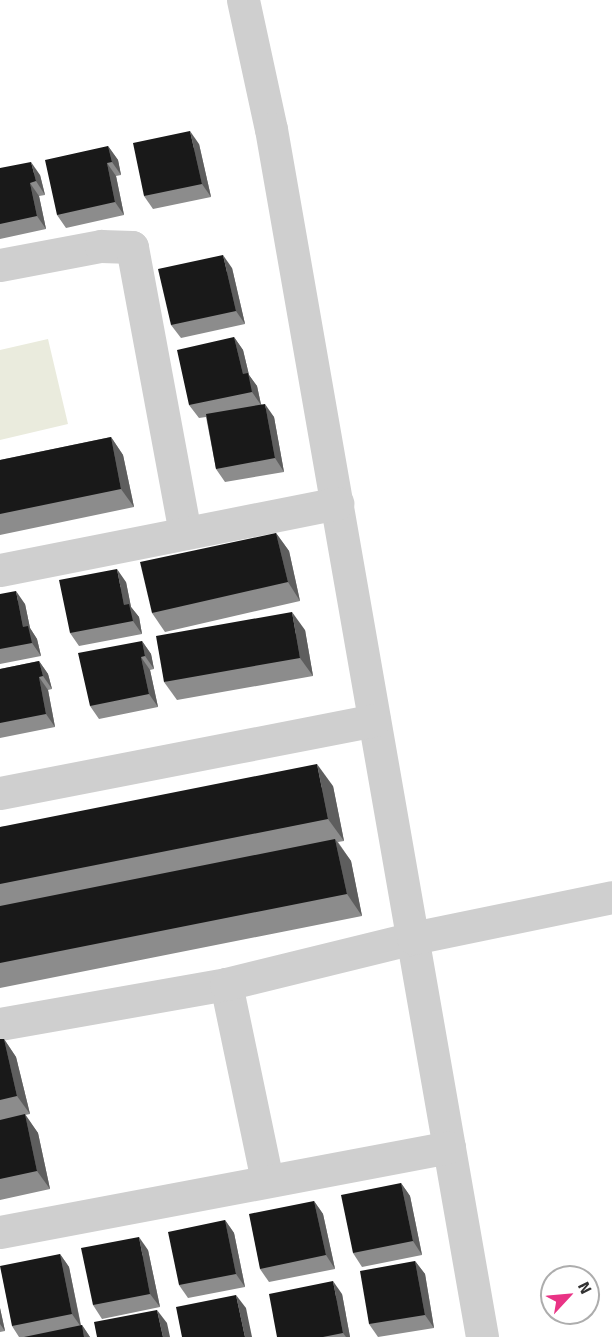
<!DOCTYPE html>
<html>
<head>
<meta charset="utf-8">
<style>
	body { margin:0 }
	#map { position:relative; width:612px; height:1337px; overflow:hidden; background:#fff; font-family:Signika,sans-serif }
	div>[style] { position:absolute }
	.green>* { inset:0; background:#eaebdd }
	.minor>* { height:33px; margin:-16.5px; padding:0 16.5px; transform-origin:16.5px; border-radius:16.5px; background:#cfcfcf }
	.wall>* { inset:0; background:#8c8c8c }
	.shaded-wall>* { inset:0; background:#5e5e5e }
	.building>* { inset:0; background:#191919 }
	span { translate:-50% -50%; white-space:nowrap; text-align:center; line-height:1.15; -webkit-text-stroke:6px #fff; paint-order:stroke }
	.north { position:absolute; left:540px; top:1265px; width:60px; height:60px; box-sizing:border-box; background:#fff; border:2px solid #adadad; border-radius:50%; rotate:64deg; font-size:16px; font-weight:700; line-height:24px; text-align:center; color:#323232 }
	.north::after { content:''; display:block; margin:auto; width:21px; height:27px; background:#e93385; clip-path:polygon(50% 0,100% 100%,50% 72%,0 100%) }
</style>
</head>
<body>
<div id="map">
	<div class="green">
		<i style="clip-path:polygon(48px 339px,68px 424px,0 440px,0 350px)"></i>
	</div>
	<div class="minor">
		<i style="left:243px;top:0;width:132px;rotate:77.8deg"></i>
		<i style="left:271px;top:129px;width:1226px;rotate:80.09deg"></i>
		<i style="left:0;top:265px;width:103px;rotate:-10.7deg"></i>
		<i style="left:101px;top:246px;width:31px;rotate:2deg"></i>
		<i style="left:132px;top:247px;width:290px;rotate:79.5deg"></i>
		<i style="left:0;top:570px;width:344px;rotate:-11.2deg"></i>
		<i style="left:0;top:793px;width:381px;rotate:-11deg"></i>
		<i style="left:226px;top:984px;width:200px;rotate:78.2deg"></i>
		<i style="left:0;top:1024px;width:230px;rotate:-10deg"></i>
		<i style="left:226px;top:984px;width:193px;rotate:-13.8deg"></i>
		<i style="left:413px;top:938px;width:203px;rotate:-11.6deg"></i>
		<i style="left:0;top:1232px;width:457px;rotate:-10.7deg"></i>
	</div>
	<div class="wall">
		<i style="clip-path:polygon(199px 144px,211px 197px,153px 209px,144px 196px)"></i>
		<i style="clip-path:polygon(108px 146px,118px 160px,121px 175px,116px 176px,124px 215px,66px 228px,57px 215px)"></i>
		<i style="clip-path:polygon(0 168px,40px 175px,45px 195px,39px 196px,46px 229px,0 239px)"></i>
		<i style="clip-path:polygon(232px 268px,245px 324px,181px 338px,171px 325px)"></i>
		<i style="clip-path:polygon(234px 337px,243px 350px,249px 375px,257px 386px,261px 404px,274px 417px,284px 472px,225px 482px,216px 469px,206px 417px,199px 418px,189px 405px)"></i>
		<i style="clip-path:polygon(111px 437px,123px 455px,134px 507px,0 535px,0 460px)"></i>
		<i style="clip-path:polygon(276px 533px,289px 551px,300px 601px,165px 632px,152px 613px)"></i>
		<i style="clip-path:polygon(126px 582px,131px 607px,139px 617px,142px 634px,79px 646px,70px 633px)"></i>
		<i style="clip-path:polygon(0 594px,25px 604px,30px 628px,37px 639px,41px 656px,0 664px)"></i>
		<i style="clip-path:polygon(305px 630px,313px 676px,177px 700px,164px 682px)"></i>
		<i style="clip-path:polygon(142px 641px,151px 654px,154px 669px,150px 670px,158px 707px,99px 719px,90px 706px)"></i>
		<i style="clip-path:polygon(39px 661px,48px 674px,52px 689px,48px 690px,55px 727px,0 738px,0 669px)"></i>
		<i style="clip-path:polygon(333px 786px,344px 841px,338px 842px,351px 861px,362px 916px,0 988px,0 827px)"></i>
		<i style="clip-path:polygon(0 1039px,4px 1039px,16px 1057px,30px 1114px,25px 1115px,38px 1133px,50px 1189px,0 1200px)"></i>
		<i style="clip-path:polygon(401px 1183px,410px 1196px,422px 1255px,362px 1267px,353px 1253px)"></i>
		<i style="clip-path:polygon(314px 1201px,323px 1214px,335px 1269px,269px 1282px,260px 1269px)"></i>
		<i style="clip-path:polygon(225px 1220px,234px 1233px,245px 1287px,188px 1298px,179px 1285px)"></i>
		<i style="clip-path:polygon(148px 1250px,160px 1307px,102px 1319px,93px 1305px)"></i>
		<i style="clip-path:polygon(60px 1254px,69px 1267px,81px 1325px,82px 1325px,90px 1337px,19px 1337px,12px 1326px)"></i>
		<i style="clip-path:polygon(415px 1261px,425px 1274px,434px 1328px,378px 1337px,369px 1324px)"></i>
		<i style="clip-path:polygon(342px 1294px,350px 1337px,277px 1337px)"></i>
		<i style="clip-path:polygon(0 1308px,5px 1331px,0 1332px)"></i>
	</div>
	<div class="shaded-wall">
		<i style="clip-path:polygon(190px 131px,199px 144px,211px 197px,202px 184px)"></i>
		<i style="clip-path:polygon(108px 146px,118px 160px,121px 175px,112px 162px)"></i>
		<i style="clip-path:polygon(31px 162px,40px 175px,45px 195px,36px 181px)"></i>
		<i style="clip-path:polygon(107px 163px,116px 176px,124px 215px,115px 202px)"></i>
		<i style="clip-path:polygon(30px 183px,39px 196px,46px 229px,37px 216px)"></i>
		<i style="clip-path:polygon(223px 255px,232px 268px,245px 324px,236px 311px)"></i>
		<i style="clip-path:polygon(234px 337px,243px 350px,249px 375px,257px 386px,261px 405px,252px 392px,243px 374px)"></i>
		<i style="clip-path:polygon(265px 404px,274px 417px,284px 472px,275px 458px)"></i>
		<i style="clip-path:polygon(111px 437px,123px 455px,134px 507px,121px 489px)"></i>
		<i style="clip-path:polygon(276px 533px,289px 551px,300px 601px,288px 582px)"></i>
		<i style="clip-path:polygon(117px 569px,126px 582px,131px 607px,139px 617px,142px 634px,133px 621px,124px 605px)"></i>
		<i style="clip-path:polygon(16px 591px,25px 604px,30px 628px,37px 639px,41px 656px,32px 643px,23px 627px)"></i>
		<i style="clip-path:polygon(292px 612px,305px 630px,313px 676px,300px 658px)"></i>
		<i style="clip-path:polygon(142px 641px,151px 654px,154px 669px,145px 656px)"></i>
		<i style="clip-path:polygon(141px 657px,150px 670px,158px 707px,149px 694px)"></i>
		<i style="clip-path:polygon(39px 661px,48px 674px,52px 689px,43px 676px)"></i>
		<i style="clip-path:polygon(39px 677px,48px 690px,55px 727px,46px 714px)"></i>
		<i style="clip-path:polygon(317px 764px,333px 786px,344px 841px,328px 819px)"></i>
		<i style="clip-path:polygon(335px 839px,351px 861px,362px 916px,347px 894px)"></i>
		<i style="clip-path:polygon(4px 1039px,16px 1057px,30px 1114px,17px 1096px)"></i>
		<i style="clip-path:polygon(25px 1114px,38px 1133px,50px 1189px,37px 1171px)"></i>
		<i style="clip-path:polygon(401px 1183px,410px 1196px,422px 1255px,413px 1241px)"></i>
		<i style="clip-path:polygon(314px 1201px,323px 1214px,335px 1269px,326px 1255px)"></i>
		<i style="clip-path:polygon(225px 1220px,234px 1233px,245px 1287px,236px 1274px)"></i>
		<i style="clip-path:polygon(139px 1237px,148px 1250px,160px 1307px,150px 1294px)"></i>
		<i style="clip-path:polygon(60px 1254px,69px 1267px,81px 1327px,72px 1314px)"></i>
		<i style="clip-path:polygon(415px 1261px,425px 1274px,434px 1328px,425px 1315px)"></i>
		<i style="clip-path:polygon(333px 1281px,342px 1294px,350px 1337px,346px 1337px,343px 1333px)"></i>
		<i style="clip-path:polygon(236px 1295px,246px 1308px,252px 1337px,245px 1337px)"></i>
		<i style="clip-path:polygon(0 1308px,5px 1331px,0 1324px)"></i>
		<i style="clip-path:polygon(157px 1310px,167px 1323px,170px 1337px,163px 1337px)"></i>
		<i style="clip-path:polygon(82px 1325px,90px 1337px,84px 1337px)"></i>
	</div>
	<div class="building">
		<i style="clip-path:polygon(190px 131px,202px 184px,144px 196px,133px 143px)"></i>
		<i style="clip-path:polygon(108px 146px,112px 162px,107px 163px,115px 202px,57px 215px,45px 160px)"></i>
		<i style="clip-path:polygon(31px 162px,36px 181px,30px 183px,37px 216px,0 224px,0 168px)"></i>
		<i style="clip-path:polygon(223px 255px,236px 311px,171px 325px,158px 269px)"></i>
		<i style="clip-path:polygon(234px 337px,243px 374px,248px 373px,252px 392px,189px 405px,177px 350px)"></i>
		<i style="clip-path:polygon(265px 404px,275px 458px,216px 469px,206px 414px)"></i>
		<i style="clip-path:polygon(111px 437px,121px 489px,0 514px,0 460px)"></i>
		<i style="clip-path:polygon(276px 533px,288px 582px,152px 613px,140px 562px)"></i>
		<i style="clip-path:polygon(117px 569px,124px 605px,129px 604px,133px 621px,70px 633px,59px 580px)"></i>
		<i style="clip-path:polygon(16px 591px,23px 627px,28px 626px,32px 643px,0 649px,0 594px)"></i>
		<i style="clip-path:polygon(292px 612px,300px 658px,164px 682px,156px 636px)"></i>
		<i style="clip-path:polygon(142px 641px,145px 656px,141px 657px,149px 694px,90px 706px,78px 653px)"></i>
		<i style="clip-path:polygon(39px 661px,43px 676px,39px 677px,46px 714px,0 723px,0 669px)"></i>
		<i style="clip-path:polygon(317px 764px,328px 819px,0 884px,0 827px)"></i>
		<i style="clip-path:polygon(335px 839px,347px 894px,0 963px,0 906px)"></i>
		<i style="clip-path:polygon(0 1039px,4px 1039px,17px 1096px,0 1100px)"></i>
		<i style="clip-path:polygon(25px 1114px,37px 1171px,0 1179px,0 1120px)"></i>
		<i style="clip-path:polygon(401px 1183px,413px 1241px,353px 1253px,341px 1195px)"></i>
		<i style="clip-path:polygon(314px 1201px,326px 1255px,260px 1269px,249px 1214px)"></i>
		<i style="clip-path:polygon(225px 1220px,236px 1274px,179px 1285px,168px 1232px)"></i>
		<i style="clip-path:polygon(139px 1237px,150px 1294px,93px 1305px,81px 1248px)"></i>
		<i style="clip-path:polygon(60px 1254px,72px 1314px,12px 1326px,0 1266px)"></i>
		<i style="clip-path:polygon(415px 1261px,425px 1315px,369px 1324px,360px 1271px)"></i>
		<i style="clip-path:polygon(333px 1281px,343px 1333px,323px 1337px,277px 1337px,269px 1294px)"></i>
		<i style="clip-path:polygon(236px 1295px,245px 1337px,182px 1337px,176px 1307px)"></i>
		<i style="clip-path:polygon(157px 1310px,163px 1337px,97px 1337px,94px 1322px)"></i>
		<i style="clip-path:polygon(82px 1325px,84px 1337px,24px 1337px)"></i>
	</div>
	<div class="north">N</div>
</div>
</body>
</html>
